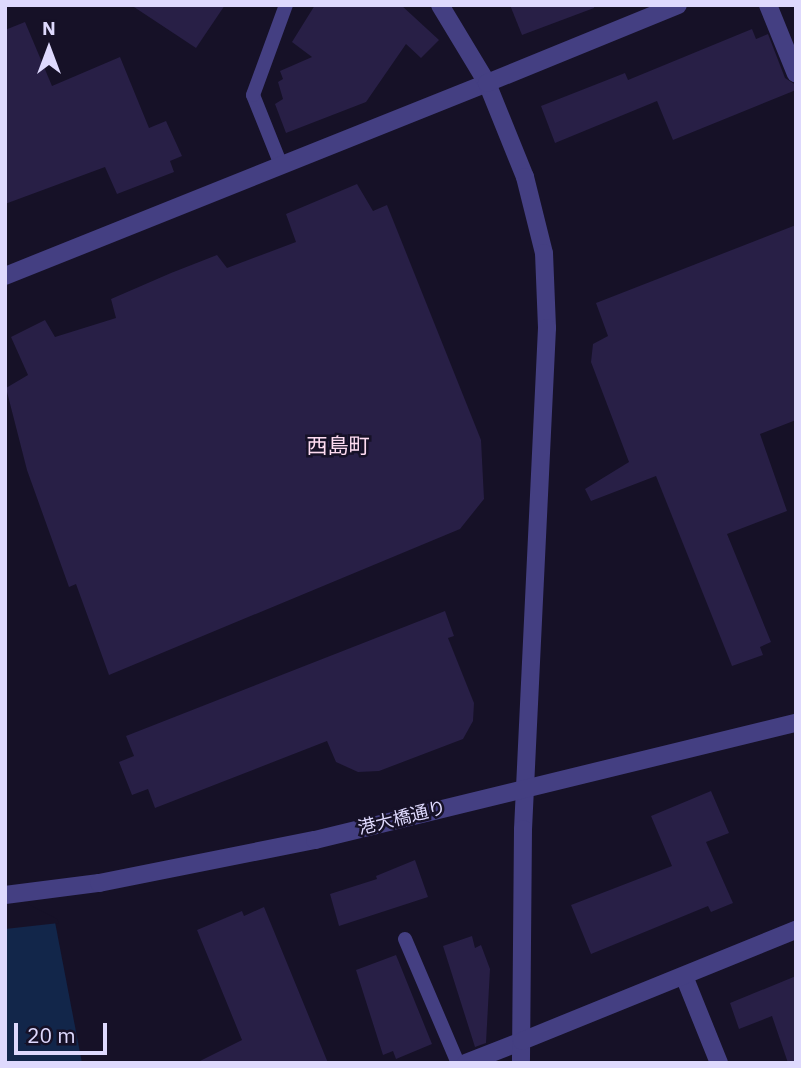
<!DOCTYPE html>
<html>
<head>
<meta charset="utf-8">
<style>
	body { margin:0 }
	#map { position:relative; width:801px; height:1068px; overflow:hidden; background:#161127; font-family:"IBM Plex Sans","Noto Sans JP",sans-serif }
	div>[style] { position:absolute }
	.water>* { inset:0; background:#12264a }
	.pier>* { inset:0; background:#161127 }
	.building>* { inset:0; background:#281f46 }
	.service>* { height:14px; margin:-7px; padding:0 7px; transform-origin:7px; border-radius:7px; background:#443f82 }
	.minor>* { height:18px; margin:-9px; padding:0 9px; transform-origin:9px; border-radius:9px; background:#443f82 }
	.tertiary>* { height:18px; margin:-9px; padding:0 9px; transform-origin:9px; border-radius:9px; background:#443f82 }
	span { translate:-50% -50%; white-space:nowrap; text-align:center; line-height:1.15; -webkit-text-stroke:5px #161127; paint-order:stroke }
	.street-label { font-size:18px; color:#ded9fd }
	.quarter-label { font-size:21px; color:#fddbf0 }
	.frame { position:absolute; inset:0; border:7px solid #ded9fd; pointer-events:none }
	.north { position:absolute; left:14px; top:14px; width:70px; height:70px; -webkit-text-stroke:5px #161127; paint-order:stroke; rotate:0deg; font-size:19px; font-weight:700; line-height:28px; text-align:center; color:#ded9fd }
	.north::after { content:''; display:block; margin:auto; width:24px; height:32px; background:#ded9fd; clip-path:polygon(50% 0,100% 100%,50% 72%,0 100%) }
	.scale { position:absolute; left:14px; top:1023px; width:93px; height:32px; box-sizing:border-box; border:4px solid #ded9fd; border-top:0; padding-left:9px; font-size:21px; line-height:24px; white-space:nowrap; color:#ded9fd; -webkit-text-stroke:5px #161127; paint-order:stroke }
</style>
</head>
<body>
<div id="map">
	<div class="water">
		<i style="clip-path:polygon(5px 895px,55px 922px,82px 1063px,5px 1063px)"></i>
	</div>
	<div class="pier">
		<i style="clip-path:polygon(5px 892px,57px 919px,59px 923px,5px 929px)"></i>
	</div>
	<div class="building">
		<i style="clip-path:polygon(131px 5px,225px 5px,196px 48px)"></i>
		<i style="clip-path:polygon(315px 5px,401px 5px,439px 40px,421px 58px,406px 44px,366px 102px,286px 133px,275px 104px,283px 99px,278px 82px,283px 79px,280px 71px,312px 57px,292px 42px)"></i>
		<i style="clip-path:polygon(510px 5px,594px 5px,594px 8px,522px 35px)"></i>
		<i style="clip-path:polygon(25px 22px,52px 86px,120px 57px,149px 128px,166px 121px,182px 156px,170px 161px,174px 172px,117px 194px,105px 167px,5px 204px,5px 30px)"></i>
		<i style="clip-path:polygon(752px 29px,756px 39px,768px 34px,785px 78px,796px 85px,796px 90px,673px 140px,657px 101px,555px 143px,541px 106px,625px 73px,628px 80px)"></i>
		<i style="clip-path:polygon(357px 184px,373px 211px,387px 205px,481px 440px,484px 499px,460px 529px,109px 675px,76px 584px,69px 587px,27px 470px,6px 388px,28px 375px,11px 337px,45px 320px,55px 337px,116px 318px,111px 299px,171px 273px,217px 255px,227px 268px,296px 242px,286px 214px)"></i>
		<i style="clip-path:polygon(796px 225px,796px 420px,760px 434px,787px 511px,727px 534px,771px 642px,760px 647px,763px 655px,732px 666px,656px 476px,591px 501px,585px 489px,629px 462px,591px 362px,593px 344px,608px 336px,596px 303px)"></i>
		<i style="clip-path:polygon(445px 611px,454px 636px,448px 638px,474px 703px,473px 721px,463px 739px,379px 771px,358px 772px,336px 762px,327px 741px,155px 808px,148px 789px,132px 795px,119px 762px,134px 756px,126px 736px)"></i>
		<i style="clip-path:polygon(711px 791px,729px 833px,706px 842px,733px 903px,711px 912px,708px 906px,591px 954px,571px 905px,672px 866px,651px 816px)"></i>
		<i style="clip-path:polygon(415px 860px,428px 897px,339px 926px,330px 894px,377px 879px,376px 876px)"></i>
		<i style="clip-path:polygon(264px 907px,328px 1063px,196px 1063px,242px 1040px,197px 930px,242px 911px,244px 916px)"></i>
		<i style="clip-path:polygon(472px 936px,475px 948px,481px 945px,490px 969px,486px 1043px,475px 1047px,443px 946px)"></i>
		<i style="clip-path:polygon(396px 955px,432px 1044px,396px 1059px,393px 1051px,383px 1055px,356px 970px)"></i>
		<i style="clip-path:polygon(796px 976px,796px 1063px,788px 1063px,772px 1016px,739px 1029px,730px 1003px)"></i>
	</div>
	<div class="service">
		<i style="left:281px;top:165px;width:75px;rotate:-111.8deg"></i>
		<i style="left:253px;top:95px;width:96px;rotate:-69.9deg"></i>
		<i style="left:405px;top:939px;width:135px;rotate:66.9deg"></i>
	</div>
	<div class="minor">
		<i style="left:768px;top:5px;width:74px;rotate:67.9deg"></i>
		<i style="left:5px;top:276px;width:519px;rotate:-21.82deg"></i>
		<i style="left:466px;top:1063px;width:60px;rotate:-21.4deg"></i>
	</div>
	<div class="tertiary">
		<i style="left:440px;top:5px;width:91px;rotate:58.9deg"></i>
		<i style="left:487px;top:83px;width:101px;rotate:68deg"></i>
		<i style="left:525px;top:177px;width:78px;rotate:76deg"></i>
		<i style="left:544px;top:253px;width:75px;rotate:87.7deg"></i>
		<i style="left:547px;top:328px;width:502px;rotate:92.74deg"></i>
		<i style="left:523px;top:829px;width:234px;rotate:90.5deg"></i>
		<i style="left:487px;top:83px;width:206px;rotate:-22.2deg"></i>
		<i style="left:5px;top:895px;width:95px;rotate:-7.3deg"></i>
		<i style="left:99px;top:883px;width:220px;rotate:-11.3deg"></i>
		<i style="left:315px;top:840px;width:495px;rotate:-13.7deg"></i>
		<i style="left:684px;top:976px;width:94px;rotate:68.1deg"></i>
		<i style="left:522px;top:1041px;width:296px;rotate:-22.1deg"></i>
	</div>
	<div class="street-label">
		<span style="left:402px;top:818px;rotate:-14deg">港大橋通り</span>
	</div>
	<div class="quarter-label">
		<span style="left:338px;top:445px">西島町</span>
	</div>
	<div class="frame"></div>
	<div class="north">N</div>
	<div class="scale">20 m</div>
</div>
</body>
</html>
